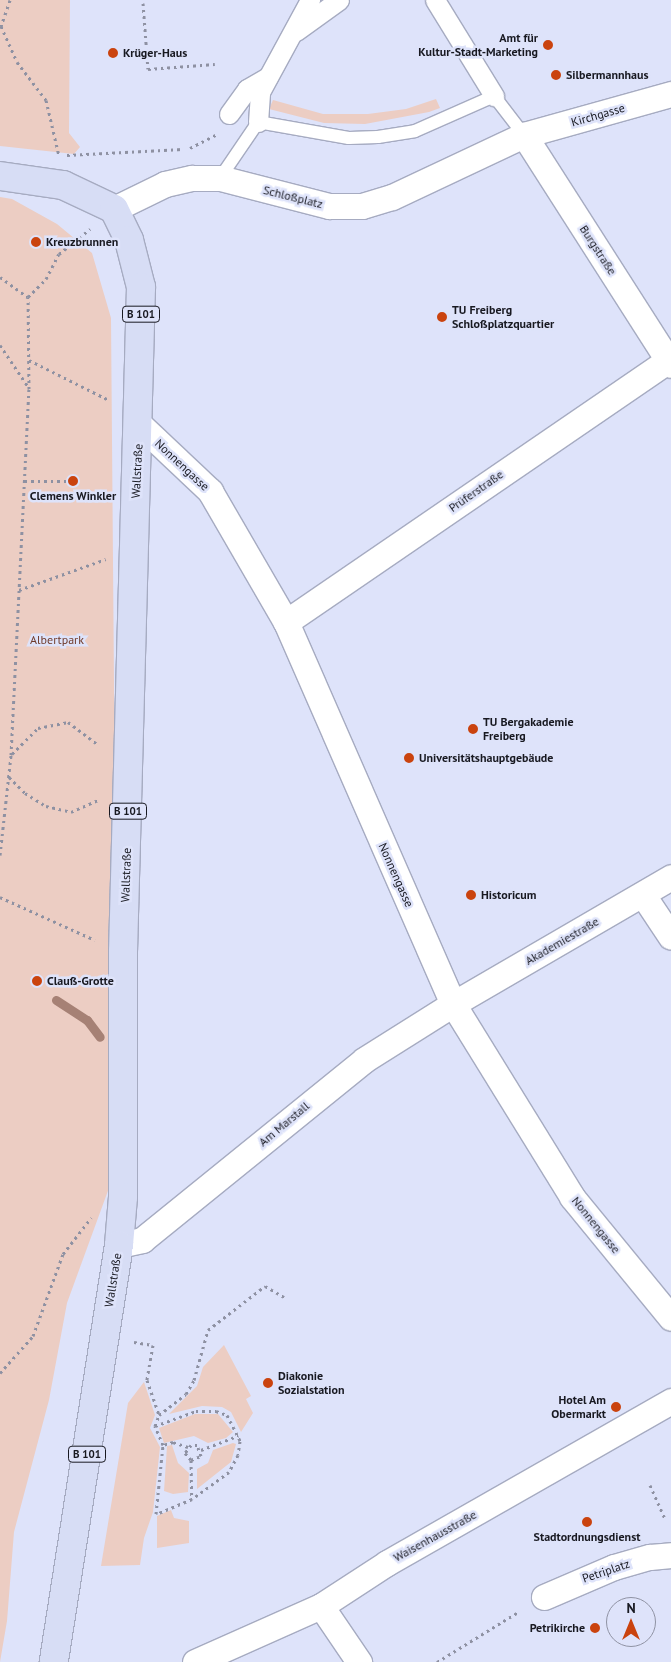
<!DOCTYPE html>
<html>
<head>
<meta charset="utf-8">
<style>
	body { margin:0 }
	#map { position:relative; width:671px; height:1662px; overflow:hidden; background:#dee3fa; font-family:"PT Sans",sans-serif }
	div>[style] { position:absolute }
	.green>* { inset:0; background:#eccdc3 }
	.stream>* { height:9px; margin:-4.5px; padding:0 4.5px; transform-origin:4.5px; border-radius:4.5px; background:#a68175 }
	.path>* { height:3px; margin-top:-1.5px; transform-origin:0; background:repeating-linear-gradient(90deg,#8e91a2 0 2.5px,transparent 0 6.5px) }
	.roads { filter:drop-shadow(1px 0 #a6abc1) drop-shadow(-1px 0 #a6abc1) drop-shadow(0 1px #a6abc1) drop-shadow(0 -1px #a6abc1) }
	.service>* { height:12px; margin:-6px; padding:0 6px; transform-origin:6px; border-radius:6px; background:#fff }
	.pedestrian>* { height:19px; margin:-9.5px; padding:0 9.5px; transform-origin:9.5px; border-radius:9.5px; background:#fff }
	.minor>* { height:25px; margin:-12.5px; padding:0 12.5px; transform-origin:12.5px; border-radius:12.5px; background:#fff }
	.primary>* { height:28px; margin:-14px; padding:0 14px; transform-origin:14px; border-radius:14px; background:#d7ddf5 }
	.dots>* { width:14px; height:14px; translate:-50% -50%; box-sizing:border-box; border:2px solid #dee3fa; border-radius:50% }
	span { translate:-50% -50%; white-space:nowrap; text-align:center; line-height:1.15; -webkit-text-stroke:5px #dee3fa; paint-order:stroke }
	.shield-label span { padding:1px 4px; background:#dee3fa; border:1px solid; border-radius:4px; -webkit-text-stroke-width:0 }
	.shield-label { font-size:11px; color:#181921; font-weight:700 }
	.poi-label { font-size:12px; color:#181921; font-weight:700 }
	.right { translate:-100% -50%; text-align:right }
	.left { translate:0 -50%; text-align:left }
	.street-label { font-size:12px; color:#181921 }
	.park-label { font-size:12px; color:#6f3a2a }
	.north { position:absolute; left:606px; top:1597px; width:50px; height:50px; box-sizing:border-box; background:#dee3fa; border:1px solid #8f92a3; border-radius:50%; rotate:0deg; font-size:14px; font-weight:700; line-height:20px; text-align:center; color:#181921 }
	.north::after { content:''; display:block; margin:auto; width:18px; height:22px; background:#ca430e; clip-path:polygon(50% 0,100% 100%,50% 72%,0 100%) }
</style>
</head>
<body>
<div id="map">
	<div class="green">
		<i style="clip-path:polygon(0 0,70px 0,69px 133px,80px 147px,74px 154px,0 146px)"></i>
		<i style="clip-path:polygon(436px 99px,440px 108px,429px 112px,365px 124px,324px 123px,269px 109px,273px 100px,323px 114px,368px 114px,406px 109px)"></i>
		<i style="clip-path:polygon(0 197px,12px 199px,57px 224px,92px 253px,111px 318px,115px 804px,109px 1188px,67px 1303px,49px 1400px,14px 1532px,7px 1621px,0 1662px)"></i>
		<i style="clip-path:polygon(224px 1345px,251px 1396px,246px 1399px,253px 1413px,241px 1432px,231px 1412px,222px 1407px,202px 1406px,169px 1414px,197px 1386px,203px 1367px)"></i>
		<i style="clip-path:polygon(144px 1382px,155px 1415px,150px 1428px,160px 1447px,153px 1512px,144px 1538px,140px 1565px,101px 1566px,128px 1403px)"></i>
		<i style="clip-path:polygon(195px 1414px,218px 1414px,233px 1432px,226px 1438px,208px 1443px,194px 1436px,164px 1443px,159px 1428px)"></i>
		<i style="clip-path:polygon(233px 1443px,236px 1444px,231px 1462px,197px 1489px,197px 1469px,208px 1463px,213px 1450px)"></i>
		<i style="clip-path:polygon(172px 1445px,178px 1463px,189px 1473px,188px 1492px,173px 1494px,164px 1491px,167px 1446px)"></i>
		<i style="clip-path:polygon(171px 1510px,174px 1518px,189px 1521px,189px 1543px,157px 1548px,157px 1516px)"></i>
	</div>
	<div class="stream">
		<i style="left:56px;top:1000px;width:37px;rotate:33deg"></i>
		<i style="left:87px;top:1020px;width:21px;rotate:53deg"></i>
	</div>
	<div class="path">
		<i style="left:10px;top:0;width:28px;rotate:109deg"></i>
		<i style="left:1px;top:26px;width:39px;rotate:66deg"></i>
		<i style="left:17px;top:62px;width:48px;rotate:52.7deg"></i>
		<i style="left:46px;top:100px;width:57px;rotate:76.9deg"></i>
		<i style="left:143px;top:3px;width:66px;rotate:85.7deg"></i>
		<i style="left:148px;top:69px;width:67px;rotate:-4.3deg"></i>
		<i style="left:190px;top:148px;width:30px;rotate:-27deg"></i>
		<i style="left:67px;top:155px;width:116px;rotate:-3deg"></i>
		<i style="left:0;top:277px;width:34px;rotate:36deg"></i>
		<i style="left:0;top:345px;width:52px;rotate:56deg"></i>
		<i style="left:29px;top:360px;width:89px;rotate:26.6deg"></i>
		<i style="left:25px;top:481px;width:48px"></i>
		<i style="left:19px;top:590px;width:92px;rotate:-19.6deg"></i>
		<i style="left:12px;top:754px;width:37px;rotate:-45deg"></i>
		<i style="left:38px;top:728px;width:31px;rotate:-11deg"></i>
		<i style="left:68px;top:722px;width:38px;rotate:37deg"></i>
		<i style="left:9px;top:777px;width:23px;rotate:45deg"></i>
		<i style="left:25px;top:793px;width:25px;rotate:32deg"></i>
		<i style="left:46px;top:806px;width:26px;rotate:13deg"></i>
		<i style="left:71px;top:812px;width:30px;rotate:-24deg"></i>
		<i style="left:0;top:855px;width:101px;rotate:-83.7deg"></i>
		<i style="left:11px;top:755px;width:366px;rotate:-87.2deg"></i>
		<i style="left:29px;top:389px;width:92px;rotate:-90.6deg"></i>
		<i style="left:28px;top:297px;width:25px;rotate:-45deg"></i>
		<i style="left:46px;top:279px;width:28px;rotate:-63deg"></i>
		<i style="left:59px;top:254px;width:40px;rotate:-39deg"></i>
		<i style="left:0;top:897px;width:104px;rotate:24.4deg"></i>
		<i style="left:134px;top:1342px;width:19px;rotate:9deg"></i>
		<i style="left:153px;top:1345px;width:36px;rotate:100deg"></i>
		<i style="left:147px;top:1380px;width:37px;rotate:71deg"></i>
		<i style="left:0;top:1373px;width:50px;rotate:-48.3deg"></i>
		<i style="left:33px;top:1336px;width:87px;rotate:-69.9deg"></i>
		<i style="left:63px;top:1254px;width:46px;rotate:-52.1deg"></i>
		<i style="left:155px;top:1426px;width:44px;rotate:-20.1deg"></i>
		<i style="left:196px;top:1411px;width:20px"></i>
		<i style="left:216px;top:1411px;width:12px;rotate:20deg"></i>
		<i style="left:227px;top:1415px;width:29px;rotate:63deg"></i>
		<i style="left:240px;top:1441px;width:14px;rotate:98deg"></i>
		<i style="left:238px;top:1455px;width:19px;rotate:118deg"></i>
		<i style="left:229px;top:1472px;width:46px;rotate:143.9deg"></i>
		<i style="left:192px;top:1499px;width:39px;rotate:157deg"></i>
		<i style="left:156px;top:1514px;width:69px;rotate:-84.2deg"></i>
		<i style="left:188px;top:1447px;width:16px;rotate:-162deg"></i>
		<i style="left:173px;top:1442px;width:10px;rotate:163deg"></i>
		<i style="left:163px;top:1445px;width:21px;rotate:-113deg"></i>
		<i style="left:155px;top:1426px;width:12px;rotate:-70deg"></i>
		<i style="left:159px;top:1415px;width:34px;rotate:-38deg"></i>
		<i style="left:186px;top:1394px;width:16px;rotate:-60deg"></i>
		<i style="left:194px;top:1380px;width:52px;rotate:-74.4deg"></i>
		<i style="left:208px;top:1330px;width:72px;rotate:-37.7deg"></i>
		<i style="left:265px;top:1286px;width:22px;rotate:30deg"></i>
		<i style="left:201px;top:1450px;width:40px;rotate:-21deg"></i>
		<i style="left:191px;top:1460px;width:11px;rotate:-22deg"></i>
		<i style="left:201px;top:1456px;width:12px;rotate:-110deg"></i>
		<i style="left:197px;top:1445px;width:6px;rotate:180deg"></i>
		<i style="left:191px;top:1445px;width:10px;rotate:127deg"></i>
		<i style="left:185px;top:1453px;width:9px;rotate:49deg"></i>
		<i style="left:191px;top:1460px;width:39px;rotate:89deg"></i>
		<i style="left:650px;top:1485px;width:37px;rotate:66deg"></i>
		<i style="left:437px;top:1662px;width:97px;rotate:-31.6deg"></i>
	</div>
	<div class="roads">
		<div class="service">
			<i style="left:220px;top:178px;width:68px;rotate:-55.8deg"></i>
			<i style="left:258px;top:122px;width:92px;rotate:10deg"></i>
			<i style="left:349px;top:138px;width:29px;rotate:-2deg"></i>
			<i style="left:378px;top:137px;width:37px;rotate:-9deg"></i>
			<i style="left:415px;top:131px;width:86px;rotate:-23.9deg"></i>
			<i style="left:494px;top:96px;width:49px;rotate:52.4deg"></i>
		</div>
		<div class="pedestrian">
			<i style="left:435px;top:0;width:113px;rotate:58.4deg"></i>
			<i style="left:296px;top:31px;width:53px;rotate:-35.8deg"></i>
			<i style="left:229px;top:114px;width:31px;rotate:-54deg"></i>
			<i style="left:247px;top:89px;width:24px;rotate:-30deg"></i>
			<i style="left:258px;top:122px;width:30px;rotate:-86deg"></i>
			<i style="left:260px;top:92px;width:105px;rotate:-61.5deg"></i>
		</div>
		<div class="minor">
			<i style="left:524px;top:135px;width:273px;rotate:57.4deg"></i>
			<i style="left:114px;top:209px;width:57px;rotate:-26.1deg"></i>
			<i style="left:165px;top:184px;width:28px;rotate:-13deg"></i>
			<i style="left:192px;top:178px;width:28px"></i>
			<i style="left:220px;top:178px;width:113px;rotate:14.4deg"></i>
			<i style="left:329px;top:206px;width:33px"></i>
			<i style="left:362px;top:206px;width:31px;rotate:-17deg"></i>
			<i style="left:392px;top:197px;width:146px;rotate:-25.2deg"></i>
			<i style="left:524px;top:135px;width:153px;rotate:-15.6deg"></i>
			<i style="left:139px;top:424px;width:98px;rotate:43.3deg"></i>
			<i style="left:210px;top:491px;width:151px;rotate:59.9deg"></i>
			<i style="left:286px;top:622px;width:417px;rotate:66.4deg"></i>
			<i style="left:453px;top:1004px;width:227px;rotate:58.3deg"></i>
			<i style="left:572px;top:1197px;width:156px;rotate:50.7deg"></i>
			<i style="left:286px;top:622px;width:463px;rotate:-34.4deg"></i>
			<i style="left:643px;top:895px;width:50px;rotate:56.3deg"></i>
			<i style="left:119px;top:1245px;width:24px;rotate:-12deg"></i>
			<i style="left:142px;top:1240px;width:286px;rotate:-39deg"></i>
			<i style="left:364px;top:1060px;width:105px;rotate:-32.2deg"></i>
			<i style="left:453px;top:1004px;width:252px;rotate:-30.2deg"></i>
			<i style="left:544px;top:1597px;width:76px;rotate:-23.2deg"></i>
			<i style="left:614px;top:1567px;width:37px;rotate:-16deg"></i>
			<i style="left:650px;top:1557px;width:21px;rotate:-5deg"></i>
			<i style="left:321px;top:1606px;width:68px;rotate:55.8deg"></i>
			<i style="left:195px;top:1662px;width:138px;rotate:-24deg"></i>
			<i style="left:321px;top:1606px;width:79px;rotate:-33.1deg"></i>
			<i style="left:387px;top:1563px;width:327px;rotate:-29.7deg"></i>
		</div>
		<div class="primary">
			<i style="left:0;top:176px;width:64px;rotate:8.1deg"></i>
			<i style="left:63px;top:185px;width:56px;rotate:25.2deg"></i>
			<i style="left:114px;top:209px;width:34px;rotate:64deg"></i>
			<i style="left:129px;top:240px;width:49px;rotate:75.7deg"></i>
			<i style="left:141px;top:287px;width:665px;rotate:91.55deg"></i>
			<i style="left:123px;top:952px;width:245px;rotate:90deg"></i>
			<i style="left:123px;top:1197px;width:48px;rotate:94.8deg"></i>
			<i style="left:119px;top:1245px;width:422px;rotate:98.9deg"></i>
		</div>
	</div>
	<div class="dots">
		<i style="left:548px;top:45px;background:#ca430e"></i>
		<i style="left:113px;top:53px;background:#ca430e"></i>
		<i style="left:556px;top:75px;background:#ca430e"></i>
		<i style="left:36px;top:242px;background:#ca430e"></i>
		<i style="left:442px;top:317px;background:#ca430e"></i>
		<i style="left:73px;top:481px;background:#ca430e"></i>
		<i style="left:473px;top:729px;background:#ca430e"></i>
		<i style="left:409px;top:758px;background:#ca430e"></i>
		<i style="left:471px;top:895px;background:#ca430e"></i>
		<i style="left:37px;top:981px;background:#ca430e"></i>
		<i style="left:268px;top:1383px;background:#ca430e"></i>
		<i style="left:616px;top:1407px;background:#ca430e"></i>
		<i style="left:587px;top:1522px;background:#ca430e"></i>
		<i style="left:595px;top:1628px;background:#ca430e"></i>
	</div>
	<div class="shield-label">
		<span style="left:141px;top:314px">B 101</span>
		<span style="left:128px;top:811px">B 101</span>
		<span style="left:87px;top:1454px">B 101</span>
	</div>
	<div class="poi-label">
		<span class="right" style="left:538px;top:45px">Amt für<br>Kultur-Stadt-Marketing</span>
		<span class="left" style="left:123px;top:53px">Krüger-Haus</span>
		<span class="left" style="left:566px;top:75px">Silbermannhaus</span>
		<span class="left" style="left:46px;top:242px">Kreuzbrunnen</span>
		<span class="left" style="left:452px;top:317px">TU Freiberg<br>Schloßplatzquartier</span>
		<span style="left:73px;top:496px">Clemens Winkler</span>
		<span class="left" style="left:483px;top:729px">TU Bergakademie<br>Freiberg</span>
		<span class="left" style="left:419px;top:758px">Universitätshauptgebäude</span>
		<span class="left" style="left:481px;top:895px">Historicum</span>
		<span class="left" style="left:47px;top:981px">Clauß-Grotte</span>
		<span class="left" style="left:278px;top:1383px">Diakonie<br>Sozialstation</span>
		<span class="right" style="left:606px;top:1407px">Hotel Am<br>Obermarkt</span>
		<span style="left:587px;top:1537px">Stadtordnungsdienst</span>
		<span class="right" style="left:585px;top:1628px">Petrikirche</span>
	</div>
	<div class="street-label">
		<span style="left:598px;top:115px;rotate:-16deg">Kirchgasse</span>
		<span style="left:293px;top:197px;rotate:14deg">Schloßplatz</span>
		<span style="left:598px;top:250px;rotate:57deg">Burgstraße</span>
		<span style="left:182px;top:465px;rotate:43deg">Nonnengasse</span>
		<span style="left:137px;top:471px;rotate:-87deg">Wallstraße</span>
		<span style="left:476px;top:491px;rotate:-35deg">Prüferstraße</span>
		<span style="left:126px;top:875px;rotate:-88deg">Wallstraße</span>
		<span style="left:396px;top:875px;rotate:66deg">Nonnengasse</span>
		<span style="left:562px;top:941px;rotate:-30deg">Akademiestraße</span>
		<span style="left:284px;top:1124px;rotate:-40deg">Am Marstall</span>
		<span style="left:596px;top:1225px;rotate:51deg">Nonnengasse</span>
		<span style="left:113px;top:1280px;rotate:-81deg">Wallstraße</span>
		<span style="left:435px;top:1536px;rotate:-29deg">Waisenhausstraße</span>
		<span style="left:606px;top:1571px;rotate:-19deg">Petriplatz</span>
	</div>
	<div class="park-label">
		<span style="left:57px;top:640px">Albertpark</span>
	</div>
	<div class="north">N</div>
</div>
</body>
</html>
